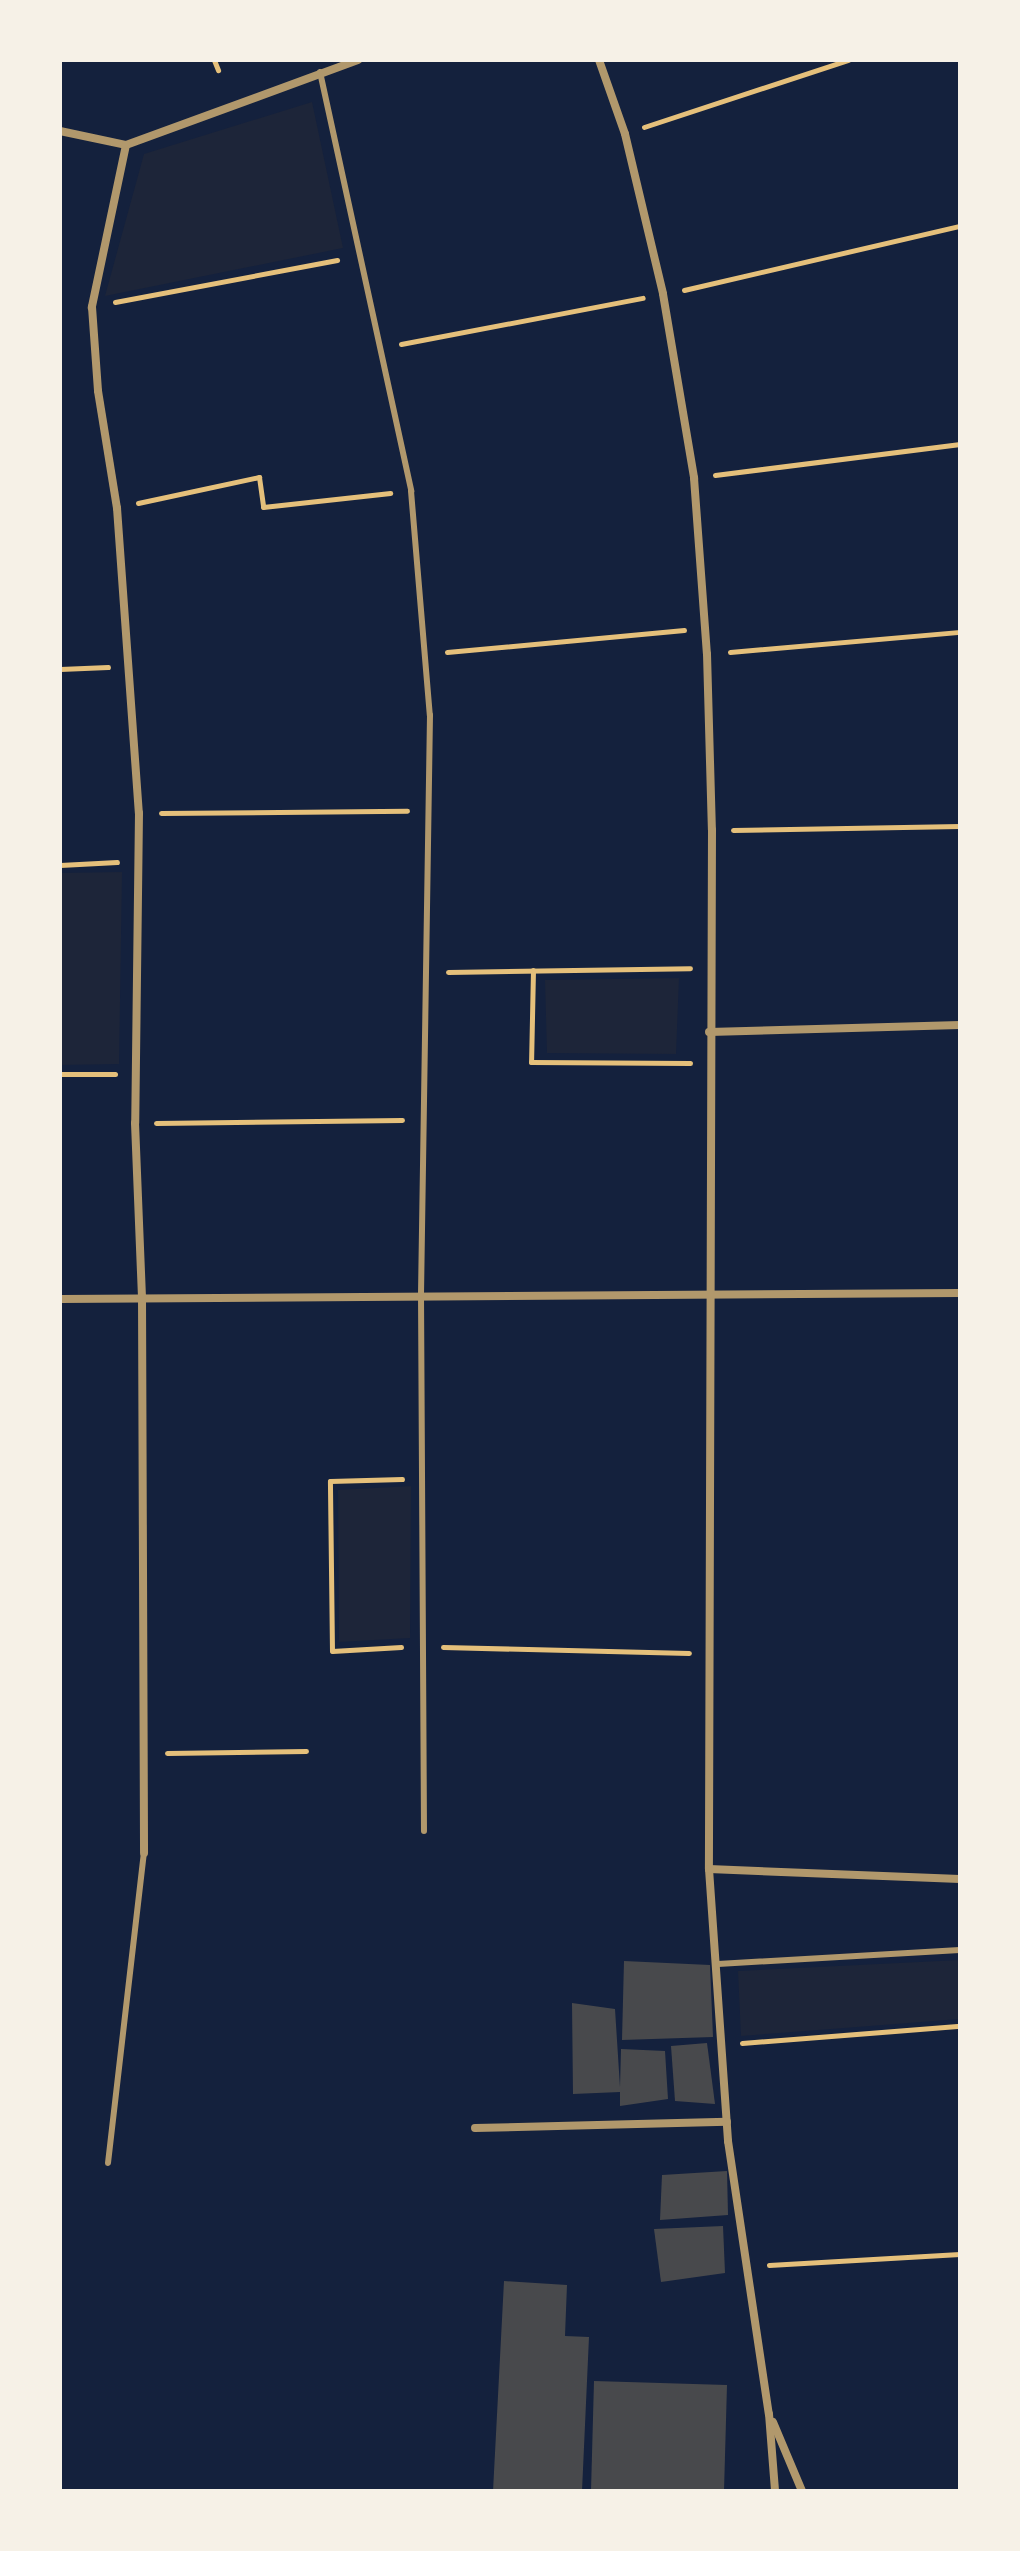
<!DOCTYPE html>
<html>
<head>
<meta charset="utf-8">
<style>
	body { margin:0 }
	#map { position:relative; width:1020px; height:2551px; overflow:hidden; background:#14213d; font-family:Barlow,sans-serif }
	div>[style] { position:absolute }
	.green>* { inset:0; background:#1d2539 }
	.building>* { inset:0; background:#48494c }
	.path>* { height:5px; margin:-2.5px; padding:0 2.5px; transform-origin:2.5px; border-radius:2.5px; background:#e5c07b }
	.service>* { height:6px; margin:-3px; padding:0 3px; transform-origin:3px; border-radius:3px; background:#b1986c }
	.minor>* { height:8px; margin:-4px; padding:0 4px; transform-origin:4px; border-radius:4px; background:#b1986c }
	span { translate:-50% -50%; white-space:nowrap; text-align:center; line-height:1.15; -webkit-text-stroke:8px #f6f1e7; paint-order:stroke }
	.frame { position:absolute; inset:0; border:62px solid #f6f1e7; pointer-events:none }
</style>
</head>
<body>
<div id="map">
	<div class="green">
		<i style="clip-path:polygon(312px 102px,343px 248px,105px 296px,144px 154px)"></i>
		<i style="clip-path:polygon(122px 872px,119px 1064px,60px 1065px,60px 873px)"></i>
		<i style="clip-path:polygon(679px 978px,676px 1054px,547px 1053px,545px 980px)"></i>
		<i style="clip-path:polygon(411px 1486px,410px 1638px,339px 1642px,338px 1490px)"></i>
		<i style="clip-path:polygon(960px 1960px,960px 2019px,741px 2036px,738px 1971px)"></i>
	</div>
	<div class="building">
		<i style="clip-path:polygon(624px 1961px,710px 1965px,713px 2037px,622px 2040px)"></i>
		<i style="clip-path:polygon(572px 2003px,615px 2009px,620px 2087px,621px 2049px,665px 2051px,668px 2099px,620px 2106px,620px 2092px,573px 2094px)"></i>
		<i style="clip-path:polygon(707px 2043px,715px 2104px,675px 2101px,671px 2046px)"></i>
		<i style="clip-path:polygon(727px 2171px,728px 2215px,660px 2220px,662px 2175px)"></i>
		<i style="clip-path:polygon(723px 2226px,725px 2273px,661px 2282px,654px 2229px)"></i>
		<i style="clip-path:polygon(504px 2281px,567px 2285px,565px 2336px,589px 2337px,582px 2491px,493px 2491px)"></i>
		<i style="clip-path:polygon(594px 2381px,727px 2385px,724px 2491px,591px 2491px)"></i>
	</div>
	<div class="path">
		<i style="left:214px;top:60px;width:11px;rotate:68deg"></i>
		<i style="left:644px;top:127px;width:215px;rotate:-18.2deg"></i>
		<i style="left:684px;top:290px;width:283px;rotate:-13.1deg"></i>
		<i style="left:115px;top:302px;width:226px;rotate:-10.7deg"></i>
		<i style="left:401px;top:344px;width:246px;rotate:-10.8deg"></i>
		<i style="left:715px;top:475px;width:247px;rotate:-7.2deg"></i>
		<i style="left:138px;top:503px;width:124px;rotate:-12.1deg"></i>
		<i style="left:259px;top:477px;width:30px;rotate:82deg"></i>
		<i style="left:263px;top:507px;width:128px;rotate:-6.3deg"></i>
		<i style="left:447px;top:652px;width:238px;rotate:-5.3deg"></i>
		<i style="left:730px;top:652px;width:231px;rotate:-5deg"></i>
		<i style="left:60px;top:669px;width:48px;rotate:-2.4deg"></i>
		<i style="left:161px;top:813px;width:246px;rotate:-0.5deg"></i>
		<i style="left:733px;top:830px;width:227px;rotate:-1deg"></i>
		<i style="left:60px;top:865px;width:57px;rotate:-3deg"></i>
		<i style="left:533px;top:970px;width:92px;rotate:91.2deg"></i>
		<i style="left:531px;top:1062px;width:159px;rotate:0.4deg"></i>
		<i style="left:448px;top:972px;width:242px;rotate:-0.9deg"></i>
		<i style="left:60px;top:1074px;width:55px"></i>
		<i style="left:156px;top:1123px;width:246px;rotate:-0.7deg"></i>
		<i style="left:401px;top:1647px;width:69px;rotate:176.7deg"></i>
		<i style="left:332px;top:1651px;width:170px;rotate:-90.7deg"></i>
		<i style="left:330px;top:1481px;width:72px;rotate:-1.6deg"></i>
		<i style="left:443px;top:1647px;width:246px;rotate:1.4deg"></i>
		<i style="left:167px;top:1753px;width:139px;rotate:-0.8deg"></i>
		<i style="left:742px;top:2043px;width:219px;rotate:-4.5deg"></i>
		<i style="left:769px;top:2265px;width:191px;rotate:-3.3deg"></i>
	</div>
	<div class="service">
		<i style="left:320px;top:72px;width:429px;rotate:77.7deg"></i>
		<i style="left:411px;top:491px;width:225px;rotate:85.2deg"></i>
		<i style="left:430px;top:715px;width:579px;rotate:90.89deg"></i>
		<i style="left:421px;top:1294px;width:537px;rotate:89.68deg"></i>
		<i style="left:718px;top:1964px;width:242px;rotate:-3.3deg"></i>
		<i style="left:108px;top:2163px;width:312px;rotate:-83.4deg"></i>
	</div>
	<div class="minor">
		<i style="left:599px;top:60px;width:78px;rotate:70.6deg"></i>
		<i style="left:625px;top:134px;width:164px;rotate:76.6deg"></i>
		<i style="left:663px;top:294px;width:187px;rotate:80.4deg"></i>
		<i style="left:694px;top:478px;width:176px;rotate:85.8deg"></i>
		<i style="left:707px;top:654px;width:176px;rotate:88.4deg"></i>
		<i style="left:712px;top:830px;width:1039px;rotate:90.17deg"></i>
		<i style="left:709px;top:1869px;width:273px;rotate:86deg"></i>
		<i style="left:728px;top:2141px;width:276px;rotate:81.5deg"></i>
		<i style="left:769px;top:2414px;width:77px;rotate:85.5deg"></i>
		<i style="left:60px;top:131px;width:67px;rotate:12deg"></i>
		<i style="left:126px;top:145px;width:247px;rotate:-20.1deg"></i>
		<i style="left:126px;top:145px;width:166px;rotate:101.9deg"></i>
		<i style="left:92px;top:307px;width:84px;rotate:85.9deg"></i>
		<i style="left:98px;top:391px;width:119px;rotate:80.8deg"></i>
		<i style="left:117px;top:508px;width:306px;rotate:85.9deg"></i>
		<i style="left:139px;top:813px;width:310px;rotate:90.7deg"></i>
		<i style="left:135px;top:1123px;width:174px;rotate:87.7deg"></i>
		<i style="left:142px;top:1297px;width:556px;rotate:89.79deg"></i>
		<i style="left:709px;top:1032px;width:251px;rotate:-1.6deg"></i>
		<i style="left:60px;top:1299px;width:900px;rotate:-0.38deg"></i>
		<i style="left:709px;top:1869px;width:251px;rotate:2.3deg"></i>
		<i style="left:475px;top:2128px;width:252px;rotate:-1.4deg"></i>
		<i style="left:773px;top:2422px;width:75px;rotate:67.2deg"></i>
	</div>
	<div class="frame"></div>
</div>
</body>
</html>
